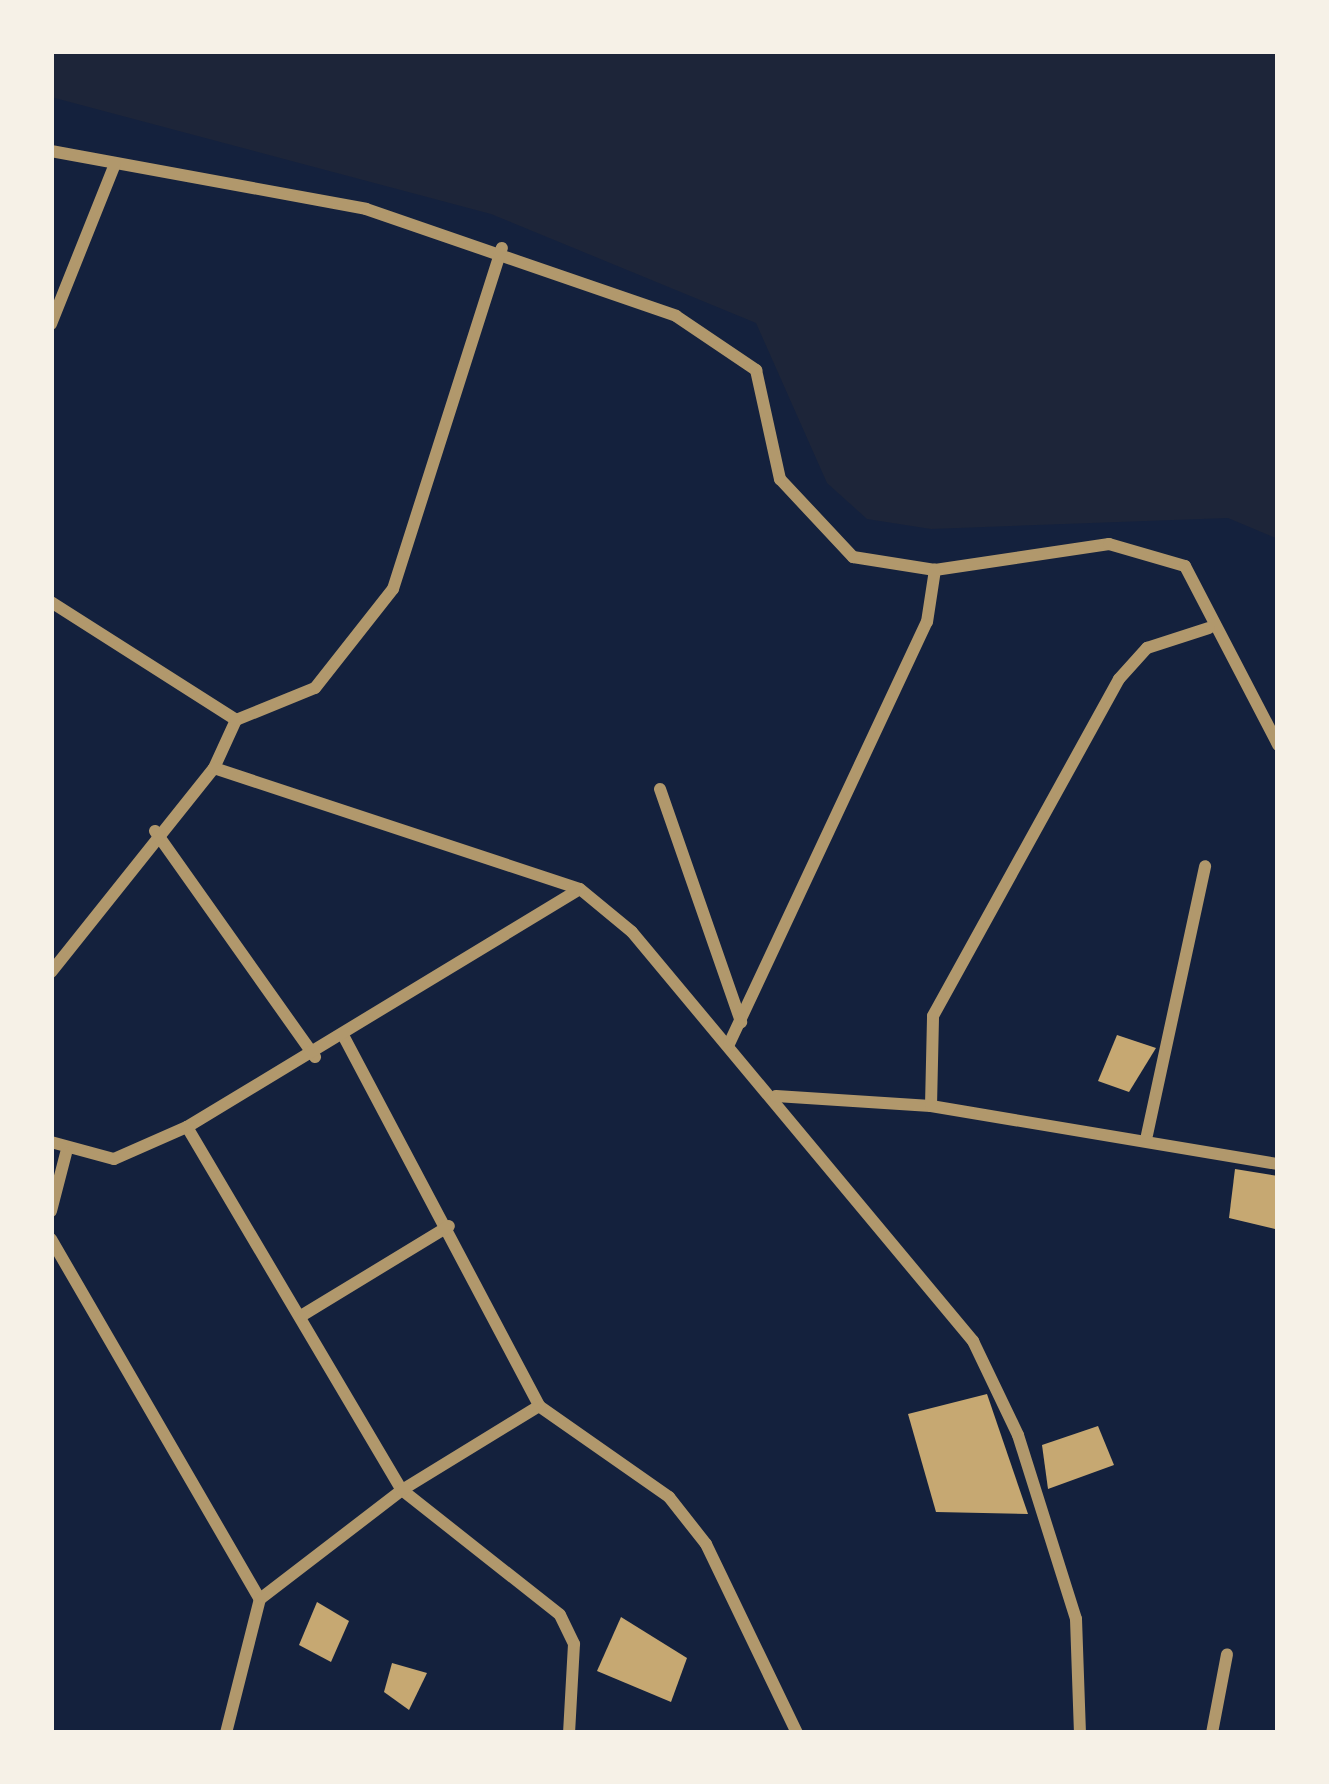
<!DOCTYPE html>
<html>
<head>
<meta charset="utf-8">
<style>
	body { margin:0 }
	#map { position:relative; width:1329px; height:1784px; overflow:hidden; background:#14213d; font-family:"IBM Plex Sans",sans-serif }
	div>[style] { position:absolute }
	.green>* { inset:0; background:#1d2539 }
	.building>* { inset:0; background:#c6a872 }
	.minor>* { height:12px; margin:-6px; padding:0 6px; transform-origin:6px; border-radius:6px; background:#b1986c }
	span { translate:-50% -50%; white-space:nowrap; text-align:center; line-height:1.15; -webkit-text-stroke:12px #f6f1e7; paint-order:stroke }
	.frame { position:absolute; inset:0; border:54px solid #f6f1e7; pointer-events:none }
</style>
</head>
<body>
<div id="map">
	<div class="green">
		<i style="clip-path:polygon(51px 51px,1278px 51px,1278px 539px,1228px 518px,931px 529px,867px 519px,827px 483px,756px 323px,491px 214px,51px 97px)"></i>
	</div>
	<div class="building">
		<i style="clip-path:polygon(1117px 1035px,1156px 1048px,1129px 1092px,1098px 1081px)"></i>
		<i style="clip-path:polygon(1235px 1169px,1278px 1176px,1275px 1229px,1229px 1218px)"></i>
		<i style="clip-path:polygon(987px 1394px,1028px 1514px,936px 1512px,908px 1414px)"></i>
		<i style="clip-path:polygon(1098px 1426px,1114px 1465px,1048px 1489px,1042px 1445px)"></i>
		<i style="clip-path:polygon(317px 1602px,349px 1621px,331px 1662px,299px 1645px)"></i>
		<i style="clip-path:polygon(621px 1617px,687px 1658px,671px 1702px,597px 1671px)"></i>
		<i style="clip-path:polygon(392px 1663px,427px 1673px,409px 1710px,384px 1692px)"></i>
	</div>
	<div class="minor">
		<i style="left:51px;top:151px;width:320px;rotate:10.4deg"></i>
		<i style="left:366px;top:209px;width:328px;rotate:19deg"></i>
		<i style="left:676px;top:316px;width:97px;rotate:34deg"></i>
		<i style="left:756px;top:370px;width:112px;rotate:77.6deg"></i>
		<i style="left:780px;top:479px;width:107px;rotate:46.9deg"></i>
		<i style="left:853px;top:557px;width:83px;rotate:9deg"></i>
		<i style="left:935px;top:570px;width:176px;rotate:-8.5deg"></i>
		<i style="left:1109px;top:544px;width:79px;rotate:16.1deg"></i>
		<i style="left:1185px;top:566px;width:202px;rotate:62.5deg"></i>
		<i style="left:51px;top:324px;width:172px;rotate:-68.2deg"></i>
		<i style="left:51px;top:602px;width:219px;rotate:32.5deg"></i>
		<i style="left:236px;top:720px;width:53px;rotate:114.6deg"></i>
		<i style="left:214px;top:768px;width:261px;rotate:128.6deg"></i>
		<i style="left:236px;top:720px;width:85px;rotate:-22.1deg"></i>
		<i style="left:315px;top:688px;width:126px;rotate:-51.8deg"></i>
		<i style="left:393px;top:589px;width:358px;rotate:-72.3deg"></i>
		<i style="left:214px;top:768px;width:385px;rotate:18.3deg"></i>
		<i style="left:580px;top:889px;width:67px;rotate:39.6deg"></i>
		<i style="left:632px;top:932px;width:533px;rotate:50.18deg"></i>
		<i style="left:973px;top:1341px;width:104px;rotate:64.4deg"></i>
		<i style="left:1018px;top:1435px;width:193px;rotate:72.5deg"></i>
		<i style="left:1076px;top:1619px;width:114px;rotate:88deg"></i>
		<i style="left:660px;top:789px;width:247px;rotate:70.8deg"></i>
		<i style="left:155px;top:831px;width:277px;rotate:54.7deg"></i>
		<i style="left:344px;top:1037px;width:417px;rotate:62.1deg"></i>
		<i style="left:539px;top:1406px;width:159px;rotate:35deg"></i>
		<i style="left:669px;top:1497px;width:60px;rotate:51.8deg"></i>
		<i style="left:706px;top:1544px;width:210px;rotate:64.3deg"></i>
		<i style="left:729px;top:1044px;width:466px;rotate:-64.9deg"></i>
		<i style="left:927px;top:622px;width:53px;rotate:-81.3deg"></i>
		<i style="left:776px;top:1096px;width:155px;rotate:3.7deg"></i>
		<i style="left:931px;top:1106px;width:352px;rotate:9.5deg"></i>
		<i style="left:931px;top:1106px;width:90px;rotate:-88.7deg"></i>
		<i style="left:933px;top:1016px;width:385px;rotate:-61.1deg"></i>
		<i style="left:1119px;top:679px;width:42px;rotate:-47.9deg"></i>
		<i style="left:1147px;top:648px;width:65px;rotate:-17.9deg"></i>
		<i style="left:187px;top:1127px;width:422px;rotate:59.4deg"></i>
		<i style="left:402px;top:1490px;width:201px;rotate:38.3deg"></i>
		<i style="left:560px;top:1615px;width:32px;rotate:64deg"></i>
		<i style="left:574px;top:1644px;width:89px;rotate:93.2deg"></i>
		<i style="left:1147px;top:1135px;width:275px;rotate:-77.8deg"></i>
		<i style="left:51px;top:1142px;width:65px;rotate:15.1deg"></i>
		<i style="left:114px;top:1159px;width:80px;rotate:-23.7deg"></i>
		<i style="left:187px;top:1127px;width:459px;rotate:-31.2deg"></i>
		<i style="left:51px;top:1211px;width:60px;rotate:-75.5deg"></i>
		<i style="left:51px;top:1239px;width:416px;rotate:59.9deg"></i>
		<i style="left:301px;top:1316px;width:173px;rotate:-31.3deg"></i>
		<i style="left:226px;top:1733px;width:138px;rotate:-75.8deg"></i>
		<i style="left:260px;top:1599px;width:179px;rotate:-37.5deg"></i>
		<i style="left:402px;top:1490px;width:161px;rotate:-31.5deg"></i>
		<i style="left:1212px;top:1733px;width:80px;rotate:-79.2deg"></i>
	</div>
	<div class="frame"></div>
</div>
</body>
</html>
